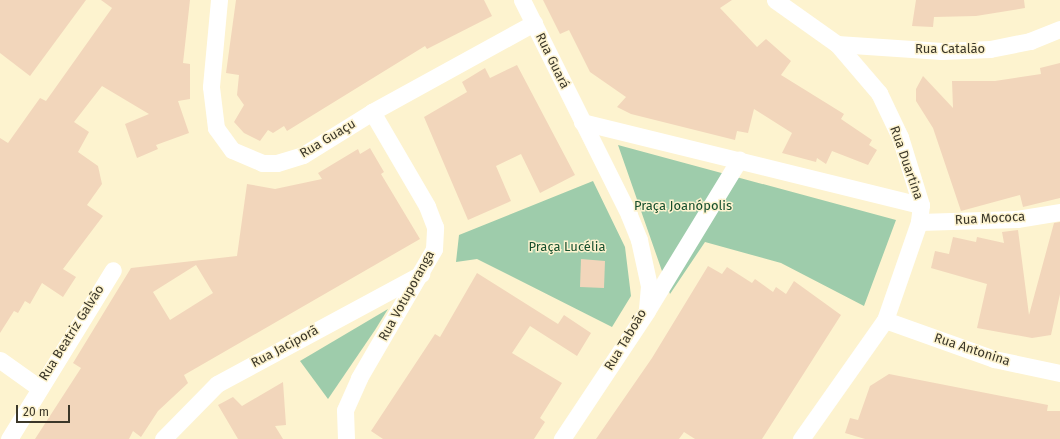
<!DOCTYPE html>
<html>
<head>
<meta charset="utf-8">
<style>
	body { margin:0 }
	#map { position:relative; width:1060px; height:439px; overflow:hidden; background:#fdf3cf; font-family:"Fira Sans",sans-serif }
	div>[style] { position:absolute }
	.green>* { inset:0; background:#9eccab }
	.building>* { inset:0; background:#f2d6bb }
	.minor>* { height:17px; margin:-8.5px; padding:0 8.5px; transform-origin:8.5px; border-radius:8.5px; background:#fff }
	span { translate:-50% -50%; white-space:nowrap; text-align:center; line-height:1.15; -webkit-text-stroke:3px #fdf3cf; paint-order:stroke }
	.street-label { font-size:13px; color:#3b3729 }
	.park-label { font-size:13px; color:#164f2d }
	.scale { position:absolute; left:16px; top:405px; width:54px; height:18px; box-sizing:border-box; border:2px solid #3b3729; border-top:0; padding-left:5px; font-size:12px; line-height:14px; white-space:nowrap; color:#3b3729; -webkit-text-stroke:3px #fdf3cf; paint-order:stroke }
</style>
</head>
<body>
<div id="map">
	<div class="green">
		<i style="clip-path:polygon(618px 145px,896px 220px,864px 306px,781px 263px,705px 242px,670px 294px)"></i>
		<i style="clip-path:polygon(593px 181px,625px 247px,631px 296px,612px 327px,477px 259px,456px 262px,459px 235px)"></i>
		<i style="clip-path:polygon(388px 309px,375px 330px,328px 399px,300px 361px)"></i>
	</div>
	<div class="building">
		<i style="clip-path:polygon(0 0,86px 0,30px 76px,0 53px)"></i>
		<i style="clip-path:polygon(101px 0,190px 0,183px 63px,190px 64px,190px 99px,178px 101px,189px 133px,156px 145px,158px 149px,137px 158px,125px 124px,149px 114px,102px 86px,74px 122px,89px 132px,78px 152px,98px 166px,102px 184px,87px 205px,103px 216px,63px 269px,76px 277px,63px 297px,42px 283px,30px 304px,25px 301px,18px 313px,14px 311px,0 333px,0 138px,8px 143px,40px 98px,46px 101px,112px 8px)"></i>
		<i style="clip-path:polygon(236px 0,484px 0,492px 16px,427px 49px,425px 46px,287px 131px,284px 126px,273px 133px,268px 130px,260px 141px,244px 133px,234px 122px,244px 105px,237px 95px,239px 75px,226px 73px)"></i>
		<i style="clip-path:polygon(543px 0,732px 0,720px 8px,757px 47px,766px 39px,791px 61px,781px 75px,844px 114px,841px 119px,872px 140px,869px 145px,877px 150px,868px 165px,832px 151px,826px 164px,817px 158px,816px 162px,782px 153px,792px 133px,754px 109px,748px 133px,737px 131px,735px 140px,631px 114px,617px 107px,626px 97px,590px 72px,569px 30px,560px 34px)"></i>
		<i style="clip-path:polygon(916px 0,1024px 0,1025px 8px,976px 16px,934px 17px,933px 27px,912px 26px)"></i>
		<i style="clip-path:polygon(1060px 63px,1060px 198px,1023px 207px,1020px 195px,961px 211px,933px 128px,916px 101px,916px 89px,923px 76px,953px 108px,952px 81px,995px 81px,1041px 74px,1040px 68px)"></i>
		<i style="clip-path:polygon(517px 65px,575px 175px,540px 193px,521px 154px,496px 166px,511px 201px,468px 220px,424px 117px,467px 92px,462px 82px,485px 68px,490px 78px)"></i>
		<i style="clip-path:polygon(evenodd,370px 148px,384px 172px,381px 174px,420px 239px,184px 375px,188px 383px,158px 411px,141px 437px,133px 431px,129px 439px,35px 439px,81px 368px,73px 363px,131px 268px,237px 256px,247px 184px,275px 189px,322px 179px,318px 173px,358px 149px,360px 154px,370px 148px,196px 265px,213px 293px,170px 320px,153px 292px,196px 265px)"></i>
		<i style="clip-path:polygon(1060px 222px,1060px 294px,1051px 335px,1032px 338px,977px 328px,987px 284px,931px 268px,935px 251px,949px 254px,953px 237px,976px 242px,977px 237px,1004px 243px,1002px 232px,1018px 230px,1029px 315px,1054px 223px)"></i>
		<i style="clip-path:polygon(581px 259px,605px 261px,604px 288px,580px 287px)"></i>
		<i style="clip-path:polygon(708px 266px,722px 274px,727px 267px,752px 283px,755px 279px,773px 292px,776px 287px,786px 294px,794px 281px,841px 315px,762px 439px,695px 439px,684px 432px,679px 439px,596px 439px,652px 358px)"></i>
		<i style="clip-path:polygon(477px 273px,558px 324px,564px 315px,591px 333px,577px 356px,530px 326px,512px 353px,562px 383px,540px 418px,545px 422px,534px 439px,383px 439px,371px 431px,435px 334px,440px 337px)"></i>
		<i style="clip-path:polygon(889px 374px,1048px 405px,1047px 411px,1060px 411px,1060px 439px,865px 439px,845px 433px,850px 418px,858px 420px,870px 386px)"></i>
		<i style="clip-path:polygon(283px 382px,286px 425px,275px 426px,283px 439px,238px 439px,218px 405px,233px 397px,242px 406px)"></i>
	</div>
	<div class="minor">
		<i style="left:219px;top:0;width:87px;rotate:95.3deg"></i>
		<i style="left:211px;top:87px;width:41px;rotate:83deg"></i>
		<i style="left:216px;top:128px;width:27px;rotate:54deg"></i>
		<i style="left:232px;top:150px;width:33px;rotate:23deg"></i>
		<i style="left:262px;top:163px;width:15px"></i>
		<i style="left:277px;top:163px;width:27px;rotate:-17deg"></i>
		<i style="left:303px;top:155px;width:81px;rotate:-31.9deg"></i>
		<i style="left:372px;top:112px;width:185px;rotate:-28.8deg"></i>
		<i style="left:522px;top:0;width:240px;rotate:63.5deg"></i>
		<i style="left:629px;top:215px;width:27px;rotate:68deg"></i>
		<i style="left:639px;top:240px;width:47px;rotate:77.7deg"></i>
		<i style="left:649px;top:286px;width:25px;rotate:95deg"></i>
		<i style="left:647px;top:311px;width:154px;rotate:123.6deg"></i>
		<i style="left:775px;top:0;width:76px;rotate:35.4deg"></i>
		<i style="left:837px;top:44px;width:65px;rotate:49.4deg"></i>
		<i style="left:879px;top:93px;width:49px;rotate:64.5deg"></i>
		<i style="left:900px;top:137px;width:71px;rotate:72.8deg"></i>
		<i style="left:921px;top:205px;width:17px;rotate:97deg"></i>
		<i style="left:919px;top:222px;width:104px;rotate:109.1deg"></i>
		<i style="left:885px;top:320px;width:146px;rotate:125.2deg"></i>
		<i style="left:837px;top:44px;width:105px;rotate:3.8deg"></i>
		<i style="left:942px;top:51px;width:48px;rotate:-2.4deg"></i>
		<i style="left:990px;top:49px;width:41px;rotate:-11.3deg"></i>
		<i style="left:1030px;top:41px;width:32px;rotate:-22deg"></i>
		<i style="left:582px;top:122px;width:349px;rotate:13.8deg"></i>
		<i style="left:919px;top:222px;width:98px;rotate:-1.8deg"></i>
		<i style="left:1017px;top:219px;width:44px;rotate:-9.2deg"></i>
		<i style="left:648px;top:309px;width:175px;rotate:-58.6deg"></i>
		<i style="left:885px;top:320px;width:116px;rotate:19.7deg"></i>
		<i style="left:994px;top:359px;width:67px;rotate:12deg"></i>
		<i style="left:0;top:360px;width:47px;rotate:35.4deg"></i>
		<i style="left:9px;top:439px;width:198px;rotate:-58.4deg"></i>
		<i style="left:163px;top:439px;width:77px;rotate:-45.5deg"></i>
		<i style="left:217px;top:384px;width:232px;rotate:-28.3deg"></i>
		<i style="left:346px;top:439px;width:29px;rotate:-92deg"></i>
		<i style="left:345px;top:410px;width:35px;rotate:-66deg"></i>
		<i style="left:359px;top:378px;width:149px;rotate:-59.8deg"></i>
		<i style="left:434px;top:249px;width:22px;rotate:-87deg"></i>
		<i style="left:435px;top:227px;width:22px;rotate:-111deg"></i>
		<i style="left:427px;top:206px;width:109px;rotate:-120.3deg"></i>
	</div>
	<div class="street-label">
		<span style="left:950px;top:49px">Rua Catalão</span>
		<span style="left:552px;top:61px;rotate:64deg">Rua Guará</span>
		<span style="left:328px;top:139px;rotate:-31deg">Rua Guaçu</span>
		<span style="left:906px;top:163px;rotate:71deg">Rua Duartina</span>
		<span style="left:990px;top:219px;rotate:-3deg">Rua Mococa</span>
		<span style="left:407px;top:296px;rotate:-61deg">Rua Votuporanga</span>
		<span style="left:72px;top:333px;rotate:-58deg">Rua Beatriz Galvão</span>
		<span style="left:626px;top:340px;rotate:-59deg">Rua Taboão</span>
		<span style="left:285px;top:347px;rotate:-28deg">Rua Jaciporã</span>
		<span style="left:972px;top:350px;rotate:18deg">Rua Antonina</span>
	</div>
	<div class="park-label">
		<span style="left:683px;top:206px">Praça Joanópolis</span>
		<span style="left:567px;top:247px">Praça Lucélia</span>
	</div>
	<div class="scale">20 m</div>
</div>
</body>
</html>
